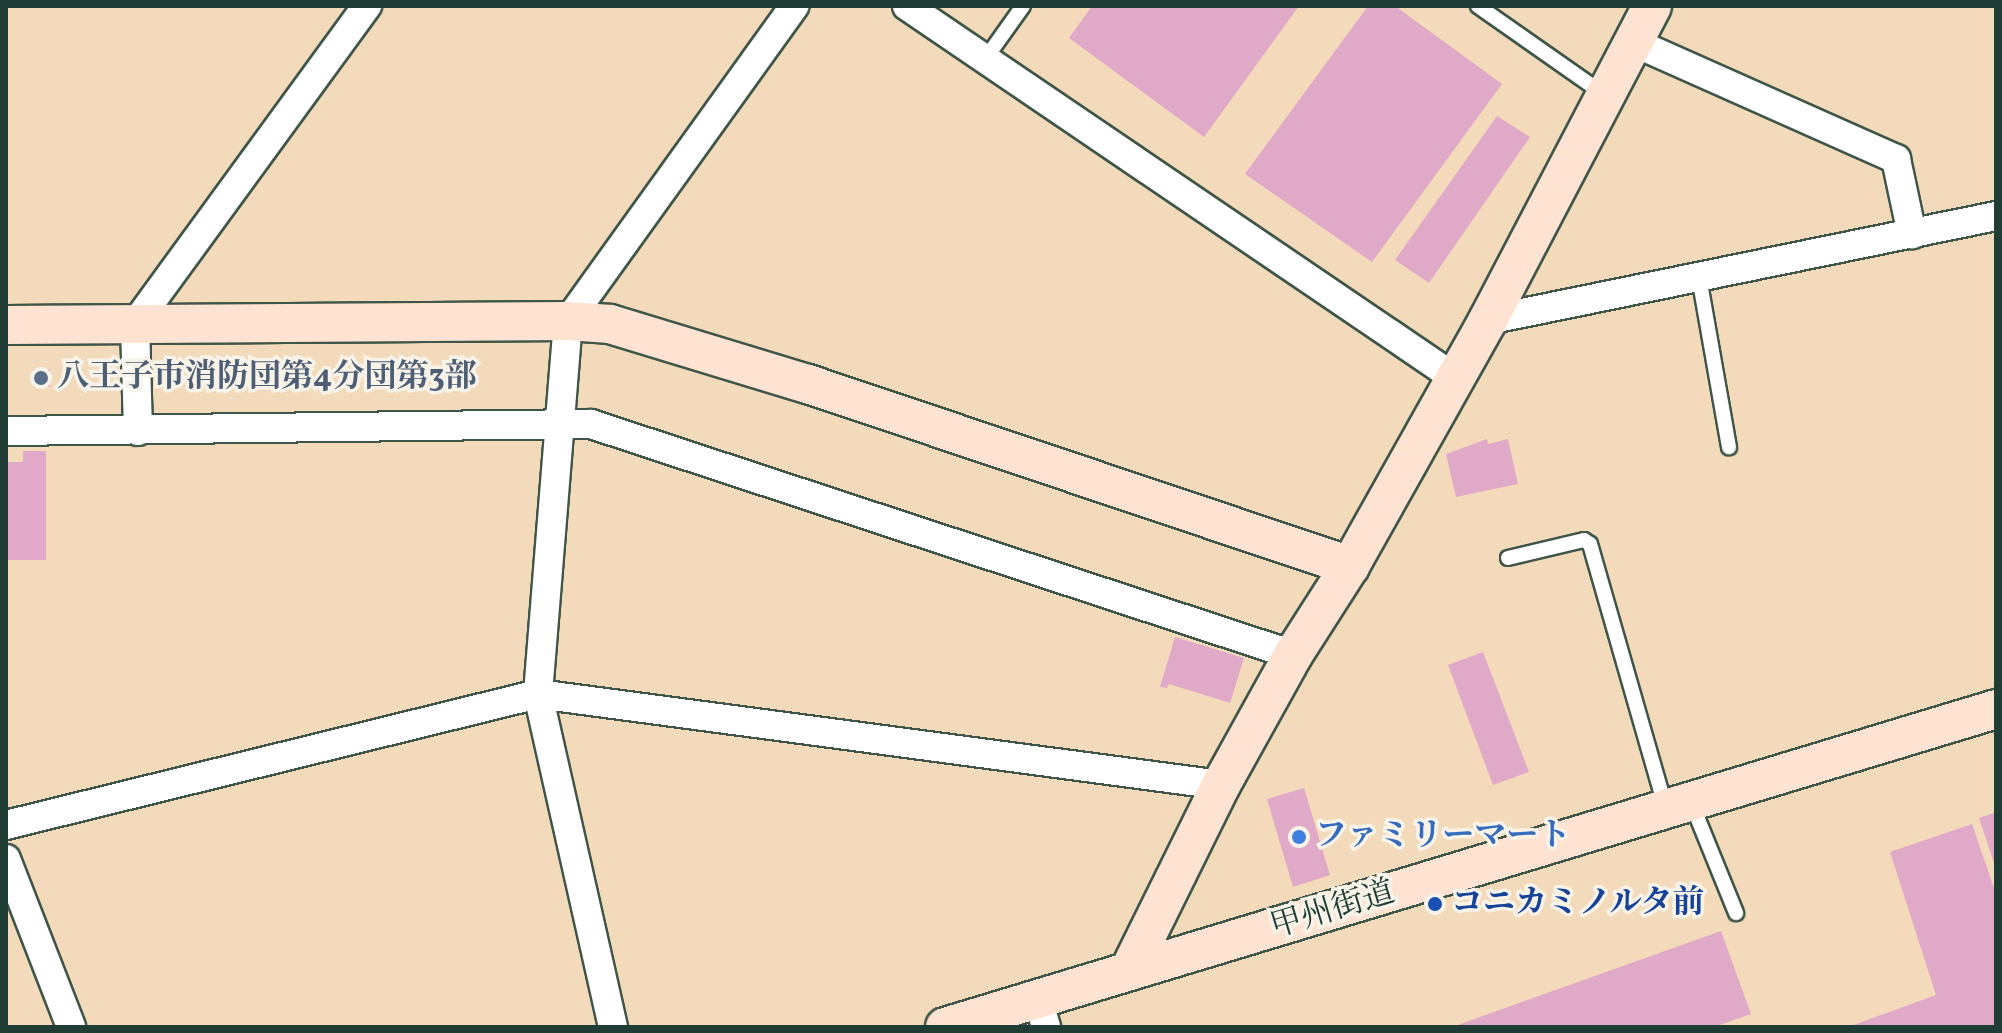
<!DOCTYPE html>
<html>
<head>
<meta charset="utf-8">
<style>
	body { margin:0 }
	#map { position:relative; width:2002px; height:1033px; overflow:hidden; background:#f2daba; font-family:Vollkorn,"Noto Serif JP",serif }
	div>[style] { position:absolute }
	.building>* { inset:0; background:#e1a9c8 }
	.roads { filter:drop-shadow(2px 0 #3f5548) drop-shadow(-2px 0 #3f5548) drop-shadow(0 2px #3f5548) drop-shadow(0 -2px #3f5548) }
	.lane>* { height:14px; margin:-7px; padding:0 7px; transform-origin:7px; border-radius:7px; background:#fff }
	.street>* { height:28px; margin:-14px; padding:0 14px; transform-origin:14px; border-radius:14px; background:#fff }
	.secondary>* { height:38px; margin:-19px; padding:0 19px; transform-origin:19px; border-radius:19px; background:#fee3d2 }
	.dots>* { width:22px; height:22px; translate:-50% -50%; box-sizing:border-box; border:4px solid #f7f3e8; border-radius:50% }
	span { translate:-50% -50%; white-space:nowrap; text-align:center; line-height:1.15; -webkit-text-stroke:7px #f7f3e8; paint-order:stroke }
	.service-label { font-size:32px; color:#4e5e75; font-weight:700 }
	.left { translate:0 -50%; text-align:left }
	.shop-label { font-size:32px; color:#366cbe; font-weight:700 }
	.transit-label { font-size:32px; color:#164399; font-weight:700 }
	.street-label { font-size:32px; color:#1f3d34 }
	.frame { position:absolute; inset:0; border:8px solid #1f3d34; pointer-events:none }
</style>
</head>
<body>
<div id="map">
	<div class="building">
		<i style="clip-path:polygon(1092px 6px,1299px 6px,1204px 137px,1069px 38px)"></i>
		<i style="clip-path:polygon(1368px 6px,1395px 6px,1502px 84px,1372px 262px,1245px 174px)"></i>
		<i style="clip-path:polygon(1497px 116px,1530px 137px,1429px 283px,1395px 260px)"></i>
		<i style="clip-path:polygon(33px 369px,50px 369px,50px 387px,33px 386px)"></i>
		<i style="clip-path:polygon(1487px 439px,1488px 444px,1508px 439px,1518px 484px,1456px 497px,1446px 454px)"></i>
		<i style="clip-path:polygon(23px 451px,46px 451px,46px 560px,8px 560px,8px 462px,23px 462px)"></i>
		<i style="clip-path:polygon(1175px 637px,1244px 658px,1230px 703px,1169px 684px,1167px 688px,1160px 687px)"></i>
		<i style="clip-path:polygon(1483px 652px,1529px 772px,1493px 785px,1448px 665px)"></i>
		<i style="clip-path:polygon(1304px 788px,1330px 875px,1293px 887px,1267px 799px)"></i>
		<i style="clip-path:polygon(1996px 812px,1996px 866px,1995px 866px,1979px 818px)"></i>
		<i style="clip-path:polygon(1972px 824px,1996px 894px,1996px 1027px,1848px 1027px,1936px 995px,1890px 852px)"></i>
		<i style="clip-path:polygon(1721px 931px,1751px 1014px,1714px 1027px,1452px 1027px)"></i>
	</div>
	<div class="roads">
		<div class="lane">
			<i style="left:1478px;top:6px;width:155px;rotate:35deg"></i>
			<i style="left:986px;top:58px;width:64px;rotate:-54.6deg"></i>
			<i style="left:1699px;top:277px;width:173px;rotate:80deg"></i>
			<i style="left:1508px;top:558px;width:78px;rotate:-13.3deg"></i>
			<i style="left:1584px;top:540px;width:7px;rotate:34deg"></i>
			<i style="left:1590px;top:544px;width:276px;rotate:74deg"></i>
			<i style="left:1691px;top:802px;width:120px;rotate:67.9deg"></i>
		</div>
		<div class="street">
			<i style="left:907px;top:6px;width:662px;rotate:34.17deg"></i>
			<i style="left:1633px;top:42px;width:288px;rotate:24deg"></i>
			<i style="left:1896px;top:159px;width:77px;rotate:78deg"></i>
			<i style="left:1488px;top:320px;width:519px;rotate:-11.57deg"></i>
			<i style="left:6px;top:431px;width:585px;rotate:-0.69deg"></i>
			<i style="left:591px;top:424px;width:739px;rotate:18.21deg"></i>
			<i style="left:138px;top:431px;width:107px;rotate:-91.6deg"></i>
			<i style="left:135px;top:324px;width:394px;rotate:-53.9deg"></i>
			<i style="left:6px;top:825px;width:548px;rotate:-13.83deg"></i>
			<i style="left:538px;top:694px;width:689px;rotate:7.59deg"></i>
			<i style="left:6px;top:859px;width:180px;rotate:68.8deg"></i>
			<i style="left:1037px;top:997px;width:31px;rotate:73deg"></i>
			<i style="left:613px;top:1027px;width:341px;rotate:-102.7deg"></i>
			<i style="left:538px;top:694px;width:374px;rotate:-85.4deg"></i>
			<i style="left:568px;top:321px;width:388px;rotate:-54.3deg"></i>
		</div>
		<div class="secondary">
			<i style="left:6px;top:325px;width:562px;rotate:-0.41deg"></i>
			<i style="left:568px;top:321px;width:42px;rotate:4.1deg"></i>
			<i style="left:610px;top:324px;width:207px;rotate:16.9deg"></i>
			<i style="left:808px;top:384px;width:572px;rotate:18.56deg"></i>
			<i style="left:1130px;top:969px;width:205px;rotate:-63.7deg"></i>
			<i style="left:1221px;top:785px;width:149px;rotate:-61deg"></i>
			<i style="left:1293px;top:655px;width:106px;rotate:-57.4deg"></i>
			<i style="left:1350px;top:566px;width:282px;rotate:-60.7deg"></i>
			<i style="left:1488px;top:320px;width:354px;rotate:-62.4deg"></i>
			<i style="left:945px;top:1027px;width:1098px;rotate:-16.83deg"></i>
		</div>
	</div>
	<div class="dots">
		<i style="left:41px;top:378px;background:#5c6f8a"></i>
		<i style="left:1299px;top:837px;background:#3f7fe0"></i>
		<i style="left:1435px;top:904px;background:#1a4fb4"></i>
	</div>
	<div class="service-label">
		<span class="left" style="left:57px;top:378px">八王子市消防団第4分団第3部</span>
	</div>
	<div class="shop-label">
		<span class="left" style="left:1315px;top:837px">ファミリーマート</span>
	</div>
	<div class="transit-label">
		<span class="left" style="left:1451px;top:904px">コニカミノルタ前</span>
	</div>
	<div class="street-label">
		<span style="left:1333px;top:911px;rotate:-17deg">甲州街道</span>
	</div>
	<div class="frame"></div>
</div>
</body>
</html>
